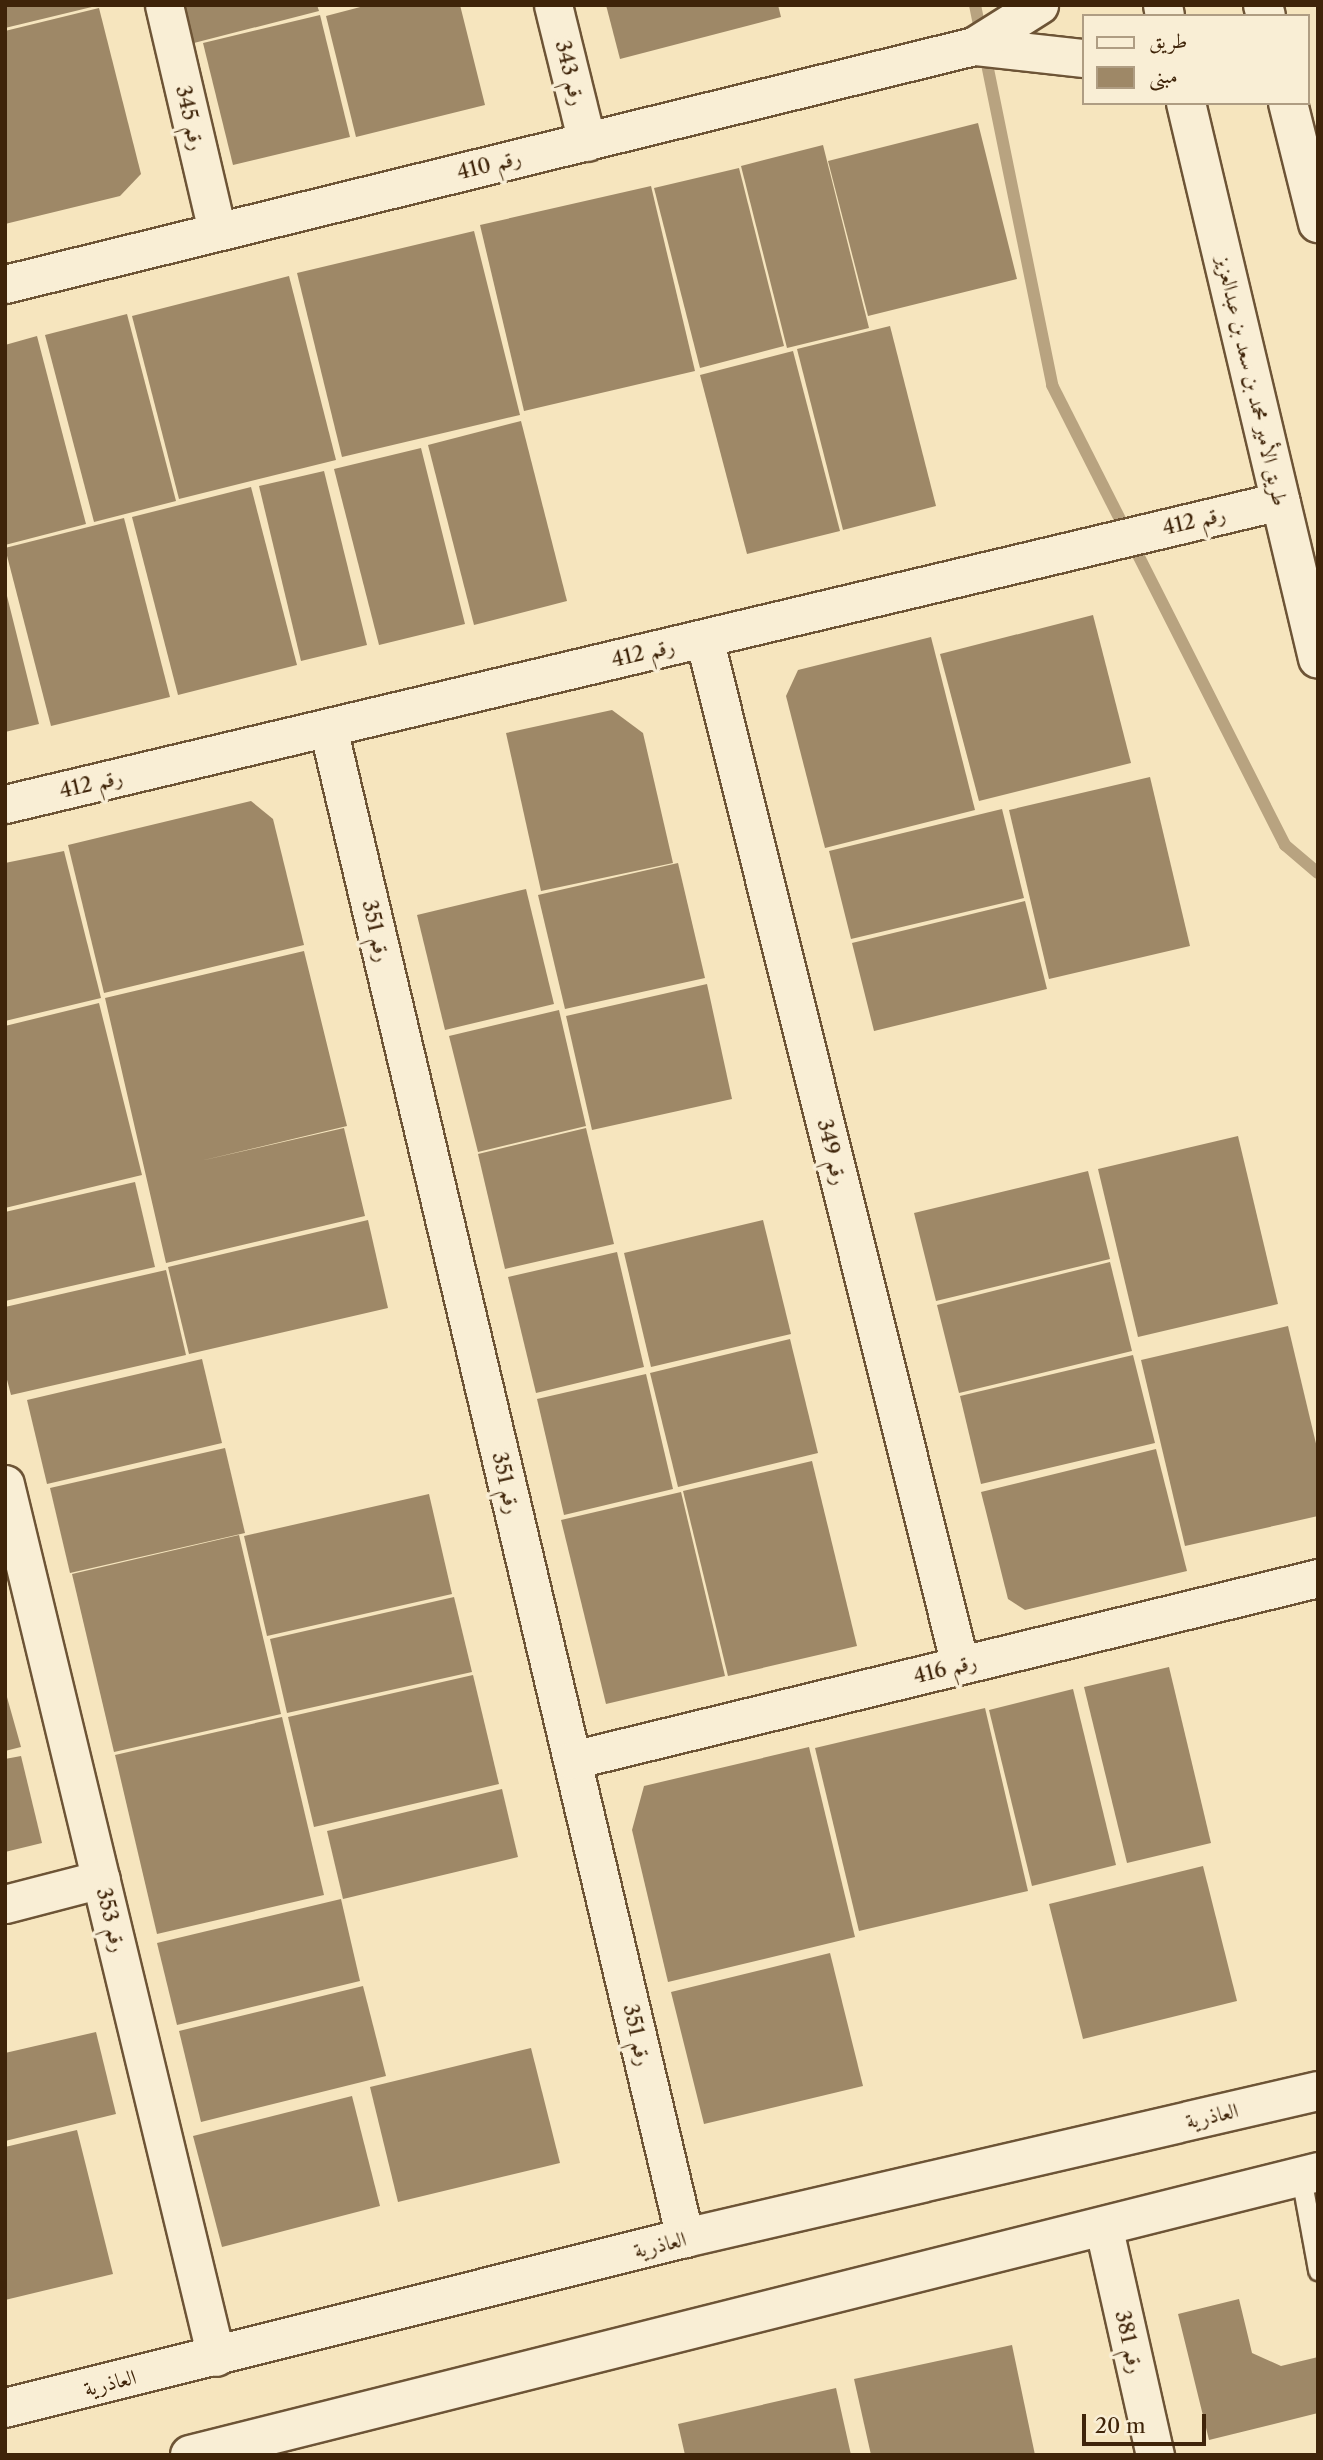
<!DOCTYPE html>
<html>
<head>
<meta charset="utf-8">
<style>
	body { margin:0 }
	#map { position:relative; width:1323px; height:2460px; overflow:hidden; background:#f6e5be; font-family:"Libre Caslon Text",Amiri,serif }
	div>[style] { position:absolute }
	.stream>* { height:12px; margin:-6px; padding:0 6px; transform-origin:6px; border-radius:6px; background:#b8a380 }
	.building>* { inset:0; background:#9e8867 }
	.roads { filter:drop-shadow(2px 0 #6d5436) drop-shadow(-2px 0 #6d5436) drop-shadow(0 2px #6d5436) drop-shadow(0 -2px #6d5436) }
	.lane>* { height:19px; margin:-9.5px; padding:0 9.5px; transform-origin:9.5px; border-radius:9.5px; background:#f9eed5 }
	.street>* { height:37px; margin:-18.5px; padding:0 18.5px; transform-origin:18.5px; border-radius:18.5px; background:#f9eed5 }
	.secondary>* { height:38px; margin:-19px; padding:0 19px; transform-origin:19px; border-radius:19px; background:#f9eed5 }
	span { translate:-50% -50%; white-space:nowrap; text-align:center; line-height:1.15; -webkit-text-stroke:7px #f9eed5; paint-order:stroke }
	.street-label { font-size:21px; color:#3f2409 }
	.frame { position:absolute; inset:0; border:7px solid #3f2409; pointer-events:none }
	.legend { position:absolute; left:1082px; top:14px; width:228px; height:91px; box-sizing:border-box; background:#f9eed5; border:2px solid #af9d83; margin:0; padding:9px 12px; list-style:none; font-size:21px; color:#3f2409 }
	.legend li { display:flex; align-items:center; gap:14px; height:35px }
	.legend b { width:35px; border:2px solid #af9d83 }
	.scale { position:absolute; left:1082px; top:2414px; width:124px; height:32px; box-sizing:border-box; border:4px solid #3f2409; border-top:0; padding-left:9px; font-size:21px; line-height:24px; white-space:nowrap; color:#3f2409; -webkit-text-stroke:5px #f9eed5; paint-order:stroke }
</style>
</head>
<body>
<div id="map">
	<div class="stream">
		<i style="left:975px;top:5px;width:388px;rotate:78.5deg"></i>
		<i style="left:1052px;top:385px;width:516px;rotate:63.14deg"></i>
		<i style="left:1285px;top:845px;width:43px;rotate:40.3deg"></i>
	</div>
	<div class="building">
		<i style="clip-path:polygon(5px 5px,96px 5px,96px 6px,5px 28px)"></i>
		<i style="clip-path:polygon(180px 5px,317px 5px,319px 11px,190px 44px)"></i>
		<i style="clip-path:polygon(368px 5px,460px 5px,485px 105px,356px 137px,326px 16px)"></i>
		<i style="clip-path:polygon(606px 5px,778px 5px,781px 17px,620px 59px)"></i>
		<i style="clip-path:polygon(99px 8px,141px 174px,120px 196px,5px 224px,5px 31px)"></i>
		<i style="clip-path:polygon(320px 15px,350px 137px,233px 165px,203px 43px)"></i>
		<i style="clip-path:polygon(978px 123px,1017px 279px,868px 316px,828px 161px)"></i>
		<i style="clip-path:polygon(823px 145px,869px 328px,787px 348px,741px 166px)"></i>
		<i style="clip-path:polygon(739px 168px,784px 346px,700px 368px,654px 188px)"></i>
		<i style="clip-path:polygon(651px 186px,695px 371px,524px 411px,480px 225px)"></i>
		<i style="clip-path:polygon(474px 231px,520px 415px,342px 457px,297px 273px)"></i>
		<i style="clip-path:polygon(289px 276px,336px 460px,179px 499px,132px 316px)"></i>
		<i style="clip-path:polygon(127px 314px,176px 501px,94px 522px,45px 335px)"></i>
		<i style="clip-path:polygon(890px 326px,936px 506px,843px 530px,797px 349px)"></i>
		<i style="clip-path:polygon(37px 336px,86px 524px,5px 545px,5px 345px)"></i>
		<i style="clip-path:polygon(793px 351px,840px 531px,747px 554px,700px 375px)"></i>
		<i style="clip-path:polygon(521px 421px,567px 601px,474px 625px,428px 445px)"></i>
		<i style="clip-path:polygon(421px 448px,465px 624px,379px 645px,334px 469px)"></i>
		<i style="clip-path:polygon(324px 471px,367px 645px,301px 661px,259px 486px)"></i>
		<i style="clip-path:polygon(251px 487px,297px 665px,178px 695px,132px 517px)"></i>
		<i style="clip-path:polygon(124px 518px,170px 697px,51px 726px,5px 548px)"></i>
		<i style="clip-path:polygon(5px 588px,39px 724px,5px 732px)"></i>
		<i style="clip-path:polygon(1093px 615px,1131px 763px,979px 801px,940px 654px)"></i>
		<i style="clip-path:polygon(931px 637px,975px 810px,825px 848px,786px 696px,798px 670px)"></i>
		<i style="clip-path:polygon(612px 710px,643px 733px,673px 863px,541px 891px,506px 733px)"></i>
		<i style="clip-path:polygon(1150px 777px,1190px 946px,1049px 979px,1009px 810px)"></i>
		<i style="clip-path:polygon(251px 801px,273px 819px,304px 945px,104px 993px,68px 845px)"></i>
		<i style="clip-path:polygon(1002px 809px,1024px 898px,851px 939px,829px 851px)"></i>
		<i style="clip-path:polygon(64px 851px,101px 998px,5px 1021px,5px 863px)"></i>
		<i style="clip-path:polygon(678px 863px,705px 978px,565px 1009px,538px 895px)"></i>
		<i style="clip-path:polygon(526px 889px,554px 1004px,445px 1030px,417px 915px)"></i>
		<i style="clip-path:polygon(1025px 901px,1047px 989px,874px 1031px,852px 943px)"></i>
		<i style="clip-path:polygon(304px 951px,347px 1126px,200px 1161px,344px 1128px,365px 1216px,166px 1263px,105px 998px)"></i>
		<i style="clip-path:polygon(707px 984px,732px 1099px,592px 1130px,566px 1016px)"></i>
		<i style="clip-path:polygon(99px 1003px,142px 1175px,5px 1208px,5px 1026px)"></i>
		<i style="clip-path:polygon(559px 1010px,586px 1126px,478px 1152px,449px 1036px)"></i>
		<i style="clip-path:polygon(586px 1128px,614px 1244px,505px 1269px,478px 1154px)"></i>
		<i style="clip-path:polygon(1238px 1136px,1278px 1304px,1138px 1337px,1098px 1169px)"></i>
		<i style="clip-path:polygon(1088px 1171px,1110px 1259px,936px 1301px,914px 1213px)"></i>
		<i style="clip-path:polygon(135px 1182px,155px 1267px,5px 1301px,5px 1212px)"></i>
		<i style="clip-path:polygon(368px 1220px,388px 1308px,189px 1354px,168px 1267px)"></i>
		<i style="clip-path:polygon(763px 1220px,791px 1334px,651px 1367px,624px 1253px)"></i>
		<i style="clip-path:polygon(617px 1252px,644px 1367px,536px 1393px,508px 1277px)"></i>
		<i style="clip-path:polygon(1110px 1262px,1132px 1351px,959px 1393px,937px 1305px)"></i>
		<i style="clip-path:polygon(166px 1270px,186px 1355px,11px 1395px,5px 1372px,5px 1307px)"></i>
		<i style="clip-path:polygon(1288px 1326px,1318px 1452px,1318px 1516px,1185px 1546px,1141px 1360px)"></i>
		<i style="clip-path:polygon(790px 1339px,818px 1453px,678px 1487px,650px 1373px)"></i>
		<i style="clip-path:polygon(1133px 1355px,1155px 1443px,981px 1484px,960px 1396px)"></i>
		<i style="clip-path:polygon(202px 1359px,222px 1443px,47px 1484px,27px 1400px)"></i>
		<i style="clip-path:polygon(646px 1374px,673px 1489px,564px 1515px,537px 1399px)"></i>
		<i style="clip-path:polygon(225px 1448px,245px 1533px,70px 1573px,50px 1488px)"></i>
		<i style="clip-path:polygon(1156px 1449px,1187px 1571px,1025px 1610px,1008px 1599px,981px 1492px)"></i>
		<i style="clip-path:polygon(812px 1461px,857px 1646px,728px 1676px,683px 1491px)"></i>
		<i style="clip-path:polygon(681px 1492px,725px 1676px,606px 1704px,561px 1520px)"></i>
		<i style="clip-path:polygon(429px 1494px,452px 1594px,267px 1636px,244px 1536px)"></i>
		<i style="clip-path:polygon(239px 1535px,281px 1714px,114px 1752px,72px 1574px)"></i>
		<i style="clip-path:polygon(454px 1597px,472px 1672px,287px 1713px,270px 1639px)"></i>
		<i style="clip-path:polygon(1169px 1667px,1211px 1843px,1127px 1863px,1084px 1687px)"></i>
		<i style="clip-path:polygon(473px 1675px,499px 1784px,314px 1827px,288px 1717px)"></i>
		<i style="clip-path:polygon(1073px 1689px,1116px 1865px,1032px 1886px,989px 1710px)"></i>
		<i style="clip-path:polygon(5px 1690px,21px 1747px,5px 1751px)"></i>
		<i style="clip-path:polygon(985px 1708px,1028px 1891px,859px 1931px,815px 1748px)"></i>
		<i style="clip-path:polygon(282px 1717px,324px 1895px,157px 1934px,115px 1755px)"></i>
		<i style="clip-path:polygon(809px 1747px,855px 1937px,668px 1982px,632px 1830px,644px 1786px)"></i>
		<i style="clip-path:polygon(21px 1756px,42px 1843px,5px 1852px,5px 1759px)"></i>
		<i style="clip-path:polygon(502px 1789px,518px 1857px,343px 1899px,327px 1831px)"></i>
		<i style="clip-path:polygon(1203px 1866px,1237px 2001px,1083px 2039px,1049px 1904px)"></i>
		<i style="clip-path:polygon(341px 1899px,360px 1981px,177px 2025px,157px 1943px)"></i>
		<i style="clip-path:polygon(830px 1953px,863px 2086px,704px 2124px,671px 1992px)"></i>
		<i style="clip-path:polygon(363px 1986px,386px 2076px,201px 2122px,179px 2031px)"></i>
		<i style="clip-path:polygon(96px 2032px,116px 2114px,5px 2141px,5px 2053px)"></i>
		<i style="clip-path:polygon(531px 2048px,560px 2163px,398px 2202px,370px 2087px)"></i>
		<i style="clip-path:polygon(352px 2096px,380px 2206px,222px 2247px,193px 2136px)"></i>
		<i style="clip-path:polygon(77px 2130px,113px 2274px,5px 2300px,5px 2147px)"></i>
		<i style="clip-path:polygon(1239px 2299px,1252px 2353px,1281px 2366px,1318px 2357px,1318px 2413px,1209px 2440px,1178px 2314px)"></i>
		<i style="clip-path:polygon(1012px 2345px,1035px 2455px,871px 2455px,854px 2379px)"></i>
		<i style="clip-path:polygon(836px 2388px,851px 2455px,685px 2455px,678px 2424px)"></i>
	</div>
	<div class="roads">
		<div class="lane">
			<i style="left:1301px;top:2177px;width:95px;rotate:79.6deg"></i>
		</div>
		<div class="street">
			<i style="left:164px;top:5px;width:232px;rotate:76.8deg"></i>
			<i style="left:553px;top:5px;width:141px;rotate:76.1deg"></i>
			<i style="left:974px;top:46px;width:110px;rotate:6.3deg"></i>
			<i style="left:5px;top:284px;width:998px;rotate:-13.8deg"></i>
			<i style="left:974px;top:46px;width:77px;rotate:-32.2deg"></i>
			<i style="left:704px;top:638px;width:1058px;rotate:76deg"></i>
			<i style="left:328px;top:728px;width:1552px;rotate:76.7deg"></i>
			<i style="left:5px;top:804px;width:1311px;rotate:-13.37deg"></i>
			<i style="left:5px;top:1484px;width:898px;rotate:76.41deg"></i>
			<i style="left:572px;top:1760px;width:768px;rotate:-13.71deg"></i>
			<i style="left:5px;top:1904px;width:99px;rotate:-14.6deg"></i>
			<i style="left:1104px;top:2229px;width:232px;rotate:77.3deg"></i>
		</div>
		<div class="secondary">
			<i style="left:1163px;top:5px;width:11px;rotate:80deg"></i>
			<i style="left:1263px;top:5px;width:11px;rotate:75deg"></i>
			<i style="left:1186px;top:103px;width:571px;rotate:76.64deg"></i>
			<i style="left:1288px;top:103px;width:124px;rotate:76deg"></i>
			<i style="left:5px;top:2408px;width:701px;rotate:-14.04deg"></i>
			<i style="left:685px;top:2238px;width:650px;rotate:-13.07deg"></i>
			<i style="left:190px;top:2455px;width:1163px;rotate:-14.08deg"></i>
		</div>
	</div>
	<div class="street-label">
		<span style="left:570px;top:73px;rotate:76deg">رقم 343</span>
		<span style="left:190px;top:118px;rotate:77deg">رقم 345</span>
		<span style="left:489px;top:165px;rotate:-14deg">رقم 410</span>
		<span style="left:1252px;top:381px;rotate:77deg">طريق الأمير محمد بن سعد بن عبدالعزيز</span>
		<span style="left:1194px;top:521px;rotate:-13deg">رقم 412</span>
		<span style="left:643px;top:653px;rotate:-13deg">رقم 412</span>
		<span style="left:91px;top:784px;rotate:-13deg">رقم 412</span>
		<span style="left:376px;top:931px;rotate:77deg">رقم 351</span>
		<span style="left:832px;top:1152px;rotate:76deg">رقم 349</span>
		<span style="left:506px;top:1483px;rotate:77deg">رقم 351</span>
		<span style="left:945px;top:1669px;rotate:-14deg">رقم 416</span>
		<span style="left:111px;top:1920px;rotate:76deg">رقم 353</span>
		<span style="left:637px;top:2035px;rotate:77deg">رقم 351</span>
		<span style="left:1212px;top:2116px;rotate:-13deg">العاذرية</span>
		<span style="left:660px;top:2245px;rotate:-14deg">العاذرية</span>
		<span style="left:1129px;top:2342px;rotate:77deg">رقم 381</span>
		<span style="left:110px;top:2383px;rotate:-14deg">العاذرية</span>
	</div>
	<div class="frame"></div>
	<ul class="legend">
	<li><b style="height:9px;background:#f9eed5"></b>طريق</li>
	<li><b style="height:19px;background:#9e8867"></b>مبنى</li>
	</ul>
	<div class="scale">20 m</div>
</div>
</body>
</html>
